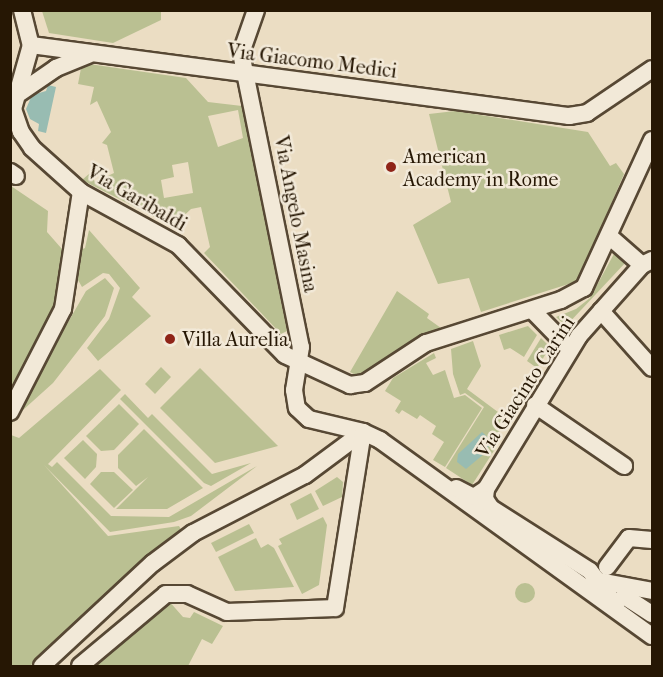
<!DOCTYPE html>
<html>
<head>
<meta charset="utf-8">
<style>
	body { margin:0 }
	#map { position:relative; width:663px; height:677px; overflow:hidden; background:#ebddc3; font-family:"IM FELL French Canon",serif }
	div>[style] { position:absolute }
	.green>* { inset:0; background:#bac092 }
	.round { border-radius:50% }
	.water>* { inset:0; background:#98bcb2 }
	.roads { filter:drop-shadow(2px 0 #574834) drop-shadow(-2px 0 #574834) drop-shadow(0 2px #574834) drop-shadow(0 -2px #574834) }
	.minor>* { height:16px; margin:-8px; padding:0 8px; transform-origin:8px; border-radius:8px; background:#f2e9d8 }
	.dots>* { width:16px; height:16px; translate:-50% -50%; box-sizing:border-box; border:3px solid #f2e9d8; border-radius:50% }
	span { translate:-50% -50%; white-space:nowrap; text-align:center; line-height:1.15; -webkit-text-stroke:5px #f2e9d8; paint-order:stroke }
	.street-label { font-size:20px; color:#261704 }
	.poi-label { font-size:20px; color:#261704 }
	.left { translate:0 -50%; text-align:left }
	.frame { position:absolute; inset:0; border:12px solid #261704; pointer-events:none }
</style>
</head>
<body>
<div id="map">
	<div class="green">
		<i style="clip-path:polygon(42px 11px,161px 11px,161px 20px,113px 43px,49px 33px)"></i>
		<i style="clip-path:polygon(evenodd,82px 63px,186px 78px,208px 102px,242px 106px,287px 331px,281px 334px,204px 253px,210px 247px,201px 207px,191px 209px,175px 224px,180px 230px,82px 180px,90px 173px,95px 182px,114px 173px,107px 145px,102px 143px,111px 132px,97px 101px,90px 105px,94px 87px,78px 84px,82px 63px,238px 110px,243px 138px,218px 147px,208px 116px,238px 110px,82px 63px,188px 162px,193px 193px,164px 198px,161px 180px,174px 177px,172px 165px,188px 162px)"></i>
		<i style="clip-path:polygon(455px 111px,588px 132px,610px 166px,616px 163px,624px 174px,578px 281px,481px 312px,469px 278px,438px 284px,413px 225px,451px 202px,429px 114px)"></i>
		<i style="clip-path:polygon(11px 186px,48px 211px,47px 232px,69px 257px,61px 304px,67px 324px,86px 291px,105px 278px,114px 288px,105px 316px,53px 383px,13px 419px,11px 431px)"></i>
		<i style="clip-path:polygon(89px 230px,140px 288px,132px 297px,151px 316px,98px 361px,87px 348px,109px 319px,120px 288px,109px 274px,103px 273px,82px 287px,78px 280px,78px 251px,85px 248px)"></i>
		<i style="clip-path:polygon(615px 252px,626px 262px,566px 326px,556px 317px,576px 309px,590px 298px)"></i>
		<i style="clip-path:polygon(397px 291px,429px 314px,427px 318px,441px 328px,398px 349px,358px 376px,350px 372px)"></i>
		<i style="clip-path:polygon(528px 326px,537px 335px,524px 357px,510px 348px,504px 350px,499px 335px)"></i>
		<i style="clip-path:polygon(541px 338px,550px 347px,537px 368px,527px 361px)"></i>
		<i style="clip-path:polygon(473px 341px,481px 366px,467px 389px,506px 418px,493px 444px,497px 446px,472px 485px,446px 468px,484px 407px,465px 393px,460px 395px,453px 374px,451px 349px)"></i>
		<i style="clip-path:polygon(434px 353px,436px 358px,426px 363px,433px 375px,445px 370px,454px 398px,465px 395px,482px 408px,445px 467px,433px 460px,444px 442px,432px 434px,436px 426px,420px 415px,417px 419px,402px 410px,399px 414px,395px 411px,401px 401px,385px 391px,393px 378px)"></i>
		<i style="clip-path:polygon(161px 367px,171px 377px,155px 394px,145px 384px)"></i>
		<i style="clip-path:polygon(200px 368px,278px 446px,215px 463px,160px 408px)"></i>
		<i style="clip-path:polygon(100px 369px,121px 390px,48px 464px,52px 467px,57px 462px,111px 516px,169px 517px,257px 466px,191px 516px,174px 522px,110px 532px,44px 465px,108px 536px,179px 526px,183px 533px,30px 666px,11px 666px,11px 435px,19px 438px)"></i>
		<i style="clip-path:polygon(125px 394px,148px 418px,152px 414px,212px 474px,251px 463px,211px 486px,204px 483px,120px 399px)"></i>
		<i style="clip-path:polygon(119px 404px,139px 424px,114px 450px,101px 451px,86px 436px)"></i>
		<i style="clip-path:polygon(144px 429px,203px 488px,167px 509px,116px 509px,148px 477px,136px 486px,118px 468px,118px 455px)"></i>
		<i style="clip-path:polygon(83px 440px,97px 454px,96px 467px,85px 479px,64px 458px)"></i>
		<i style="clip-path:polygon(101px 472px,114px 472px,133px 490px,114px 508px,90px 484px)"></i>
		<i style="clip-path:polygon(337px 477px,343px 482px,342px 497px,323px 506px,315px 491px)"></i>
		<i style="clip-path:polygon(311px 493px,319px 509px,297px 520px,290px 504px)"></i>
		<i style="clip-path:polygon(323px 517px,327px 525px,319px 585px,302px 594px,278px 546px,282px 544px,279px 539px)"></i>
		<i style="clip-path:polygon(249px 524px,254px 533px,216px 552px,211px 543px)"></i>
		<i style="clip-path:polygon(256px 538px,261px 548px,268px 544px,274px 548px,294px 587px,235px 591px,218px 557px)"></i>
		<i class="round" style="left:515px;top:583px;width:20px;height:20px"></i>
		<i style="clip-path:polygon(168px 600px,183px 617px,190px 618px,194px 612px,223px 626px,212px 644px,202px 639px,188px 666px,90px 666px)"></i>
	</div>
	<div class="water">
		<i style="clip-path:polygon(48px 85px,56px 87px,46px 133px,38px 131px,39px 124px,30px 119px,26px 109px,32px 95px,46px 91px)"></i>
		<i style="clip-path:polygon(482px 432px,492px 441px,484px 454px,466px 469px,457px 462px,458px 454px)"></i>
	</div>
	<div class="roads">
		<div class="minor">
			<i style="left:22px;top:10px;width:36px;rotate:76deg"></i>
			<i style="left:31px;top:45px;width:66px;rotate:105.7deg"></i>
			<i style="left:13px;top:109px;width:24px;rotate:71deg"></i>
			<i style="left:21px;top:132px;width:19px;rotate:55deg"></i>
			<i style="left:32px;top:148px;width:66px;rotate:41.9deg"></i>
			<i style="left:81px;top:192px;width:111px;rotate:28.7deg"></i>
			<i style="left:178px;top:245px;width:153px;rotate:45.8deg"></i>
			<i style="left:285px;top:355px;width:72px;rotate:24.8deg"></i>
			<i style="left:350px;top:385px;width:15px;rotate:-8deg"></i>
			<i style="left:365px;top:383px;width:73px;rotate:-33.3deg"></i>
			<i style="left:426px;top:343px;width:142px;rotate:-17.7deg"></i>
			<i style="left:561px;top:300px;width:26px;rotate:-28deg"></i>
			<i style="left:584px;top:288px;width:163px;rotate:-65.3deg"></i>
			<i style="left:256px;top:10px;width:46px;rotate:109.2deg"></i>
			<i style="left:241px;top:53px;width:300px;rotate:78.5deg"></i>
			<i style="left:301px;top:347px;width:44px;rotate:99.2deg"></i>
			<i style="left:294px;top:390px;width:18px;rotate:81deg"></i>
			<i style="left:297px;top:408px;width:16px;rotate:43deg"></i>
			<i style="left:309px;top:419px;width:56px;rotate:13.5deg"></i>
			<i style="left:363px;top:432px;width:19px;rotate:25deg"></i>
			<i style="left:380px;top:440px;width:335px;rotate:35.8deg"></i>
			<i style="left:31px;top:45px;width:543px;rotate:7.52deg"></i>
			<i style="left:569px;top:116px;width:18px;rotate:-9deg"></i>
			<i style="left:587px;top:113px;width:78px;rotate:-34.1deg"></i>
			<i style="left:14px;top:97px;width:51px;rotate:-34.6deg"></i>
			<i style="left:56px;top:68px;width:35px;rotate:-22deg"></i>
			<i style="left:10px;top:172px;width:7px;rotate:34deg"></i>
			<i style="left:609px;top:236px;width:44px;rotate:41.3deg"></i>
			<i style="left:532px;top:310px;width:54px;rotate:45.7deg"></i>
			<i style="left:601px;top:311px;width:76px;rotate:48.2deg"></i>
			<i style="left:535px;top:405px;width:108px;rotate:34.4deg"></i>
			<i style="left:10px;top:412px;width:116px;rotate:-62.8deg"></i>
			<i style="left:63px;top:309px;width:118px;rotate:-81.3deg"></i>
			<i style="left:456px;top:488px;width:20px;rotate:27deg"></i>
			<i style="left:474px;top:497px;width:14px;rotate:-34deg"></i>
			<i style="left:486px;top:489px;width:179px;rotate:-58.7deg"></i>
			<i style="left:579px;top:336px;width:95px;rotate:-48.4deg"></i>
			<i style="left:642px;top:265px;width:11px;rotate:-27deg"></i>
			<i style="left:486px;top:489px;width:10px;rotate:96deg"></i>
			<i style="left:485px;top:499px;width:11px;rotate:56deg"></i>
			<i style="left:491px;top:508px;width:117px;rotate:32.5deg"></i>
			<i style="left:590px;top:571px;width:43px;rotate:52.6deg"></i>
			<i style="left:607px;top:567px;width:36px;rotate:-53deg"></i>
			<i style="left:629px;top:538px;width:23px;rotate:5deg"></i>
			<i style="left:594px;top:580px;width:59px;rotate:10.7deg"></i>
			<i style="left:624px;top:596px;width:33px;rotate:33deg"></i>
			<i style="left:42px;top:666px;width:151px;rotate:-42.9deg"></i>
			<i style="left:153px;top:563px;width:50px;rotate:-36.9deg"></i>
			<i style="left:193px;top:533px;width:126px;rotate:-27.4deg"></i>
			<i style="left:305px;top:475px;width:72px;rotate:-36.6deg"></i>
			<i style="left:80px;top:666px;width:112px;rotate:-39.9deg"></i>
			<i style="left:166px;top:594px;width:21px"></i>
			<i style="left:187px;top:594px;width:44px;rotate:24.2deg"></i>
			<i style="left:227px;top:612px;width:108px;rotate:-2.1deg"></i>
			<i style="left:335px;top:608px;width:178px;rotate:-81deg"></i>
		</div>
	</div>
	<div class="dots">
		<i style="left:391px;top:167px;background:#8f2418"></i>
		<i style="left:170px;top:339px;background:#8f2418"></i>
	</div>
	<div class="street-label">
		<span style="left:312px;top:61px;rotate:7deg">Via Giacomo Medici</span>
		<span style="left:137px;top:198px;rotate:30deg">Via Garibaldi</span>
		<span style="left:296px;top:214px;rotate:79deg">Via Angelo Masina</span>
		<span style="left:525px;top:387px;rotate:-57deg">Via Giacinto Carini</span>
	</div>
	<div class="poi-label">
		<span class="left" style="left:403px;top:168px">American<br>Academy in Rome</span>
		<span class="left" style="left:182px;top:339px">Villa Aurelia</span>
	</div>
	<div class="frame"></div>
</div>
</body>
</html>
